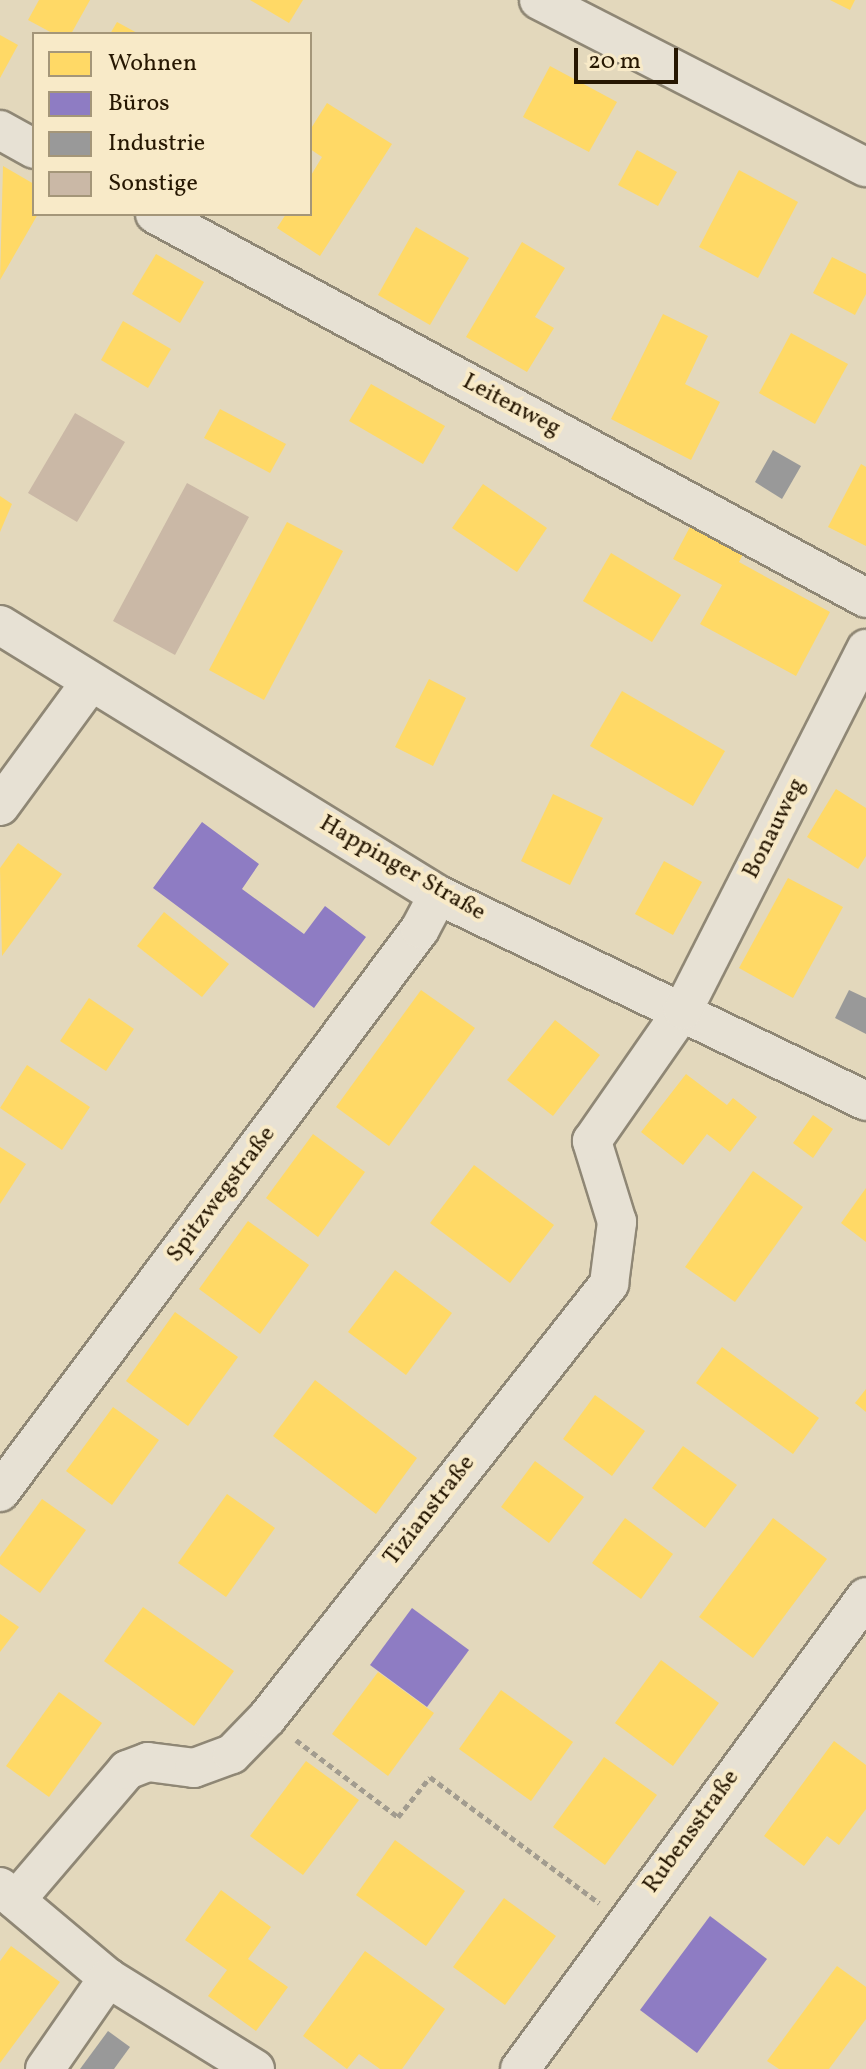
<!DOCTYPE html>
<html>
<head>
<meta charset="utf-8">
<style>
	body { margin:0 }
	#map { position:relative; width:866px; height:2069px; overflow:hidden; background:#e3d8bc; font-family:Vollkorn,serif }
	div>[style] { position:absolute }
	.homes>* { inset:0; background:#ffd966 }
	.offices>* { inset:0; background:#8e7cc3 }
	.industry>* { inset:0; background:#999 }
	.building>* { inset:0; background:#cab8a6 }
	.path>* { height:5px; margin-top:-2.5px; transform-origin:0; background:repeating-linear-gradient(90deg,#a29c8f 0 6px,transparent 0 10px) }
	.roads { filter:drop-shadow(2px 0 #8f8775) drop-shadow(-2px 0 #8f8775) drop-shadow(0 2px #8f8775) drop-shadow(0 -2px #8f8775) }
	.street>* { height:38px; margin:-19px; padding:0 19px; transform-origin:19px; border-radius:19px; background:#e7e1d4 }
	span { translate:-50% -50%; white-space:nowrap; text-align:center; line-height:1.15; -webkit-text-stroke:8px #f8eac8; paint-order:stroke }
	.street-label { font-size:24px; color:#261702 }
	.legend { position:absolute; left:32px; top:32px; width:280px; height:184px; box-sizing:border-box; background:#f8eac8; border:2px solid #a49679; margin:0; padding:10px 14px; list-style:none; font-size:24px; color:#261702 }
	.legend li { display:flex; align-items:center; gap:16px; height:40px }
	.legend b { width:40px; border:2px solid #a49679 }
	.scale { position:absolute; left:574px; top:48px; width:104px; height:36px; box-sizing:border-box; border:4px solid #261702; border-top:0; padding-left:10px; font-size:24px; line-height:28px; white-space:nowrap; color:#261702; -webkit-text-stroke:6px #f8eac8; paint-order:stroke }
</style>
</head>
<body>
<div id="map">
	<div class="homes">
		<i style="clip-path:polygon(39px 0,90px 0,71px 34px,54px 34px,28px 20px)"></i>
		<i style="clip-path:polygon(250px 0,303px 0,289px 23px)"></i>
		<i style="clip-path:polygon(830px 0,855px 0,850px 10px)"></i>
		<i style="clip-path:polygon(117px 22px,139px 34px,110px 34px)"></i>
		<i style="clip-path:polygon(0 35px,18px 45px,0 78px)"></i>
		<i style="clip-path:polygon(550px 66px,617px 102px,589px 152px,523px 117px)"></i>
		<i style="clip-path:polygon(327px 103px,392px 144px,320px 256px,277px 228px,286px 214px,310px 214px,310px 177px,322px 157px,310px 149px,310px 130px)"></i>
		<i style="clip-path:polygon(637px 150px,677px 172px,658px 206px,618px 185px)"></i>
		<i style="clip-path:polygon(3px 166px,34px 184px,34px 214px,38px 214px,0 280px)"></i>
		<i style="clip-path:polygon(739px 170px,798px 202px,758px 278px,699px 247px)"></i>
		<i style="clip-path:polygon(416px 227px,469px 258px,430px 325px,378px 295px)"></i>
		<i style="clip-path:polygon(522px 242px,565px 268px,535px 317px,554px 328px,527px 372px,466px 337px)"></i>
		<i style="clip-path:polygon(156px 254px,204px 282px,180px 323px,132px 294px)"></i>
		<i style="clip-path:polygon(832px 257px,866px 274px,866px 294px,855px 315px,813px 293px)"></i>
		<i style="clip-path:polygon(663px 314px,708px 336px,685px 384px,720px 402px,691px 460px,611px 419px)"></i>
		<i style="clip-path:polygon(123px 321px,171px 349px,148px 388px,101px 360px)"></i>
		<i style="clip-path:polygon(791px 333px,848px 364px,815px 424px,759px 393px)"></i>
		<i style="clip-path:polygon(371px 384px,445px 426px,423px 464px,349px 421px)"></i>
		<i style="clip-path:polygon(220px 409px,286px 444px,270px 473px,204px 438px)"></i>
		<i style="clip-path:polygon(861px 464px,866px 467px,866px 546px,828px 527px)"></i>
		<i style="clip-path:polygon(483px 484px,547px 528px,517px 572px,452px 528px)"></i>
		<i style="clip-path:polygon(0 496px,12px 504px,0 532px)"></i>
		<i style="clip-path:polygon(287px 522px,343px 551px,264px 700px,209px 670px)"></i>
		<i style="clip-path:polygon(691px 525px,743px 554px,739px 562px,830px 612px,796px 676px,700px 624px,722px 585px,673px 559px)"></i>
		<i style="clip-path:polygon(611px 553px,681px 595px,652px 642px,583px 601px)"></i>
		<i style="clip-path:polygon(429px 679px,466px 698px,433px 766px,395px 747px)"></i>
		<i style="clip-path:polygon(622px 691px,725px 751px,693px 806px,590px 746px)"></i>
		<i style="clip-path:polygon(836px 789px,866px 808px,866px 856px,858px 869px,807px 837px)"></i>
		<i style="clip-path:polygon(553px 794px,603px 818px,570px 885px,521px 861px)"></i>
		<i style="clip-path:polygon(18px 843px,62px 874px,2px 956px,0 868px)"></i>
		<i style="clip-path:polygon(664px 861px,702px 882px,673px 935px,635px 914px)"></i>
		<i style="clip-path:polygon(788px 878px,843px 907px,793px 998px,739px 968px)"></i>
		<i style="clip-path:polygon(164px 912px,229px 964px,202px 997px,137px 946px)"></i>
		<i style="clip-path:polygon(421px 990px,475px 1028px,389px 1146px,336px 1107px)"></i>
		<i style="clip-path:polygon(89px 998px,134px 1029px,106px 1071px,60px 1041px)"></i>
		<i style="clip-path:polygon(555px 1020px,600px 1055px,553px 1116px,507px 1080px)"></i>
		<i style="clip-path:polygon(27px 1065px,90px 1107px,62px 1150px,0 1108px)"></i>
		<i style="clip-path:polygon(686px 1074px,727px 1105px,733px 1098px,757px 1117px,730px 1152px,707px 1134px,683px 1165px,641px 1132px)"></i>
		<i style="clip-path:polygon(813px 1115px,833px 1129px,813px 1158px,793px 1143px)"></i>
		<i style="clip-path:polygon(313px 1134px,365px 1172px,318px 1237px,266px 1198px)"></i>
		<i style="clip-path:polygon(0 1147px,26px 1164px,0 1204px)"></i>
		<i style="clip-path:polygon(474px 1165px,554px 1225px,510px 1283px,430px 1223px)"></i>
		<i style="clip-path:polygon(753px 1171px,803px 1207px,735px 1302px,685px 1267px)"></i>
		<i style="clip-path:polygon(866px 1188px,866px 1242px,841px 1223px)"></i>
		<i style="clip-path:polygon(248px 1221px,309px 1265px,260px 1334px,199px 1289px)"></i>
		<i style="clip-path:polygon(395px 1270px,452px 1313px,406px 1375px,348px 1332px)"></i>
		<i style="clip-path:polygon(175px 1312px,238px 1357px,188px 1426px,126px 1381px)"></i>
		<i style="clip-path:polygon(722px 1347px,819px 1418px,793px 1454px,696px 1383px)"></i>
		<i style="clip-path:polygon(315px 1380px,417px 1458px,376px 1514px,273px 1436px)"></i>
		<i style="clip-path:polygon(866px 1389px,866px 1412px,855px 1403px)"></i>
		<i style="clip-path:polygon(595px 1395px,645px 1431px,612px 1476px,563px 1439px)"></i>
		<i style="clip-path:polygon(113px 1407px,159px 1440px,112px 1505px,66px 1471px)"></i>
		<i style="clip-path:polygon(683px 1446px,737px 1485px,705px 1528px,652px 1488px)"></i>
		<i style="clip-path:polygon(535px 1461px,584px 1497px,549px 1543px,501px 1507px)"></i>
		<i style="clip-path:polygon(227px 1494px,275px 1528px,226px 1597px,178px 1563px)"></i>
		<i style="clip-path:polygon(42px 1499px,86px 1530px,40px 1593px,0 1564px,0 1557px)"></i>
		<i style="clip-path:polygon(625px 1518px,673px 1554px,641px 1599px,592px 1563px)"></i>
		<i style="clip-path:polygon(773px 1518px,827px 1559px,753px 1658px,699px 1617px)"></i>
		<i style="clip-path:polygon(143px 1607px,234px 1671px,194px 1726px,104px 1661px)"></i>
		<i style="clip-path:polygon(0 1614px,19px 1627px,0 1652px)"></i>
		<i style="clip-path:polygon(661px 1660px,719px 1703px,673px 1766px,615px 1723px)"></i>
		<i style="clip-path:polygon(378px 1672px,434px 1713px,388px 1776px,332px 1734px)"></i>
		<i style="clip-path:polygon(501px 1690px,573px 1742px,531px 1801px,459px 1749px)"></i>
		<i style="clip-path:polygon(59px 1692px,102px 1723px,49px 1797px,6px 1766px)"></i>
		<i style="clip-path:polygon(834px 1741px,866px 1765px,866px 1809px,839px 1845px,827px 1836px,804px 1866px,764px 1836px)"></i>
		<i style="clip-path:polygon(604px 1757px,657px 1795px,605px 1865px,553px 1827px)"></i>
		<i style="clip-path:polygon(306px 1761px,359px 1800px,303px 1875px,250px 1836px)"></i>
		<i style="clip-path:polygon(395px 1840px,465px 1891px,426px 1946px,356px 1895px)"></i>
		<i style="clip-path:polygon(221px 1890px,271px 1927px,248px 1959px,288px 1987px,256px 2031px,208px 1996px,227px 1970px,185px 1940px)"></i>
		<i style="clip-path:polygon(504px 1898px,556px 1936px,505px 2005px,453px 1967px)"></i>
		<i style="clip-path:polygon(11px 1946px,60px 1982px,0 2063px,0 1961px)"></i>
		<i style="clip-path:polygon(365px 1951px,445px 2009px,402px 2069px,380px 2069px,359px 2054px,347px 2069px,303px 2036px)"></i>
		<i style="clip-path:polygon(837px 1966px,866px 1987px,866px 2019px,829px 2069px,779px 2069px,767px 2061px)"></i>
	</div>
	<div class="offices">
		<i style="clip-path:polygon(202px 822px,259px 864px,242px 889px,304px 934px,325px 906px,366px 937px,314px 1008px,153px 888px)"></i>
		<i style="clip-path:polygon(412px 1608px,469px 1650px,427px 1707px,370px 1665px)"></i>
		<i style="clip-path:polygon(710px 1916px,767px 1959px,697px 2053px,640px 2010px)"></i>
	</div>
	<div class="industry">
		<i style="clip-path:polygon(773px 450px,801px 466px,782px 499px,755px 482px)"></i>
		<i style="clip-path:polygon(849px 990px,866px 998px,866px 1034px,835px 1018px)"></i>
		<i style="clip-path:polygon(108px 2031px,130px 2047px,114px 2069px,80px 2069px)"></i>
	</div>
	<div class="building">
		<i style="clip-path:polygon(75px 413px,125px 442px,77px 522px,28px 493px)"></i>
		<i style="clip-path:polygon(187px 483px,249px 517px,175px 655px,113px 621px)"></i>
	</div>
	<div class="path">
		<i style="left:296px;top:1740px;width:128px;rotate:37deg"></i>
		<i style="left:398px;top:1817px;width:51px;rotate:-51.3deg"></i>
		<i style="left:430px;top:1777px;width:211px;rotate:36.7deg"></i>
	</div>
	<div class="roads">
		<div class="street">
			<i style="left:539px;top:0;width:367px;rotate:27.1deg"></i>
			<i style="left:0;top:130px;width:39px;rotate:29deg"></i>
			<i style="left:155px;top:214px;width:808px;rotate:28.37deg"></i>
			<i style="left:0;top:625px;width:515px;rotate:31.65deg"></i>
			<i style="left:438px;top:895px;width:475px;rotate:25.7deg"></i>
			<i style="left:0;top:806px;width:152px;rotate:-53.8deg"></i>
			<i style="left:0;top:1492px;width:702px;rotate:-53.28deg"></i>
			<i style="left:420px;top:929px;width:38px;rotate:-62deg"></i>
			<i style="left:0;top:1887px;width:141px;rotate:40.1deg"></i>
			<i style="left:108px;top:1978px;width:173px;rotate:31.8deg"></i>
			<i style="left:16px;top:1900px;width:171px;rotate:-49.5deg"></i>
			<i style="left:127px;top:1770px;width:22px;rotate:-21deg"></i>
			<i style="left:148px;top:1762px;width:46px;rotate:7.4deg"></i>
			<i style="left:194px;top:1768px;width:40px;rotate:-20.2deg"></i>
			<i style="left:232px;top:1754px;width:50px;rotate:-45.8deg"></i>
			<i style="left:267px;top:1718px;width:553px;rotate:-51.76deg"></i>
			<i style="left:609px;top:1284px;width:63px;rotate:-82.6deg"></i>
			<i style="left:617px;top:1222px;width:85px;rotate:-107.2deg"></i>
			<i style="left:592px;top:1141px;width:160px;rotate:-55.2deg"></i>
			<i style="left:683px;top:1010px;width:405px;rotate:-63.1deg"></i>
			<i style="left:45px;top:2069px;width:111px;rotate:-55.3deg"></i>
			<i style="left:520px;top:2069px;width:585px;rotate:-53.76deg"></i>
		</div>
	</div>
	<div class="street-label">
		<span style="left:511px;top:406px;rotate:28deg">Leitenweg</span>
		<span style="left:775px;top:829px;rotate:-63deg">Bonauweg</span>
		<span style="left:402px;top:869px;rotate:30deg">Happinger Straße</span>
		<span style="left:222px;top:1195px;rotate:-53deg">Spitzwegstraße</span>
		<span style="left:430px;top:1511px;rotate:-52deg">Tizianstraße</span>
		<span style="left:692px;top:1832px;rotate:-54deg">Rubensstraße</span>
	</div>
	<ul class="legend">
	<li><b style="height:22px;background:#ffd966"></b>Wohnen</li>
	<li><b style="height:22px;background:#8e7cc3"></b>Büros</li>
	<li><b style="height:22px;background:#999"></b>Industrie</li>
	<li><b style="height:22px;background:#cab8a6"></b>Sonstige</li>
	</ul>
	<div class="scale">20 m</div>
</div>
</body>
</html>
